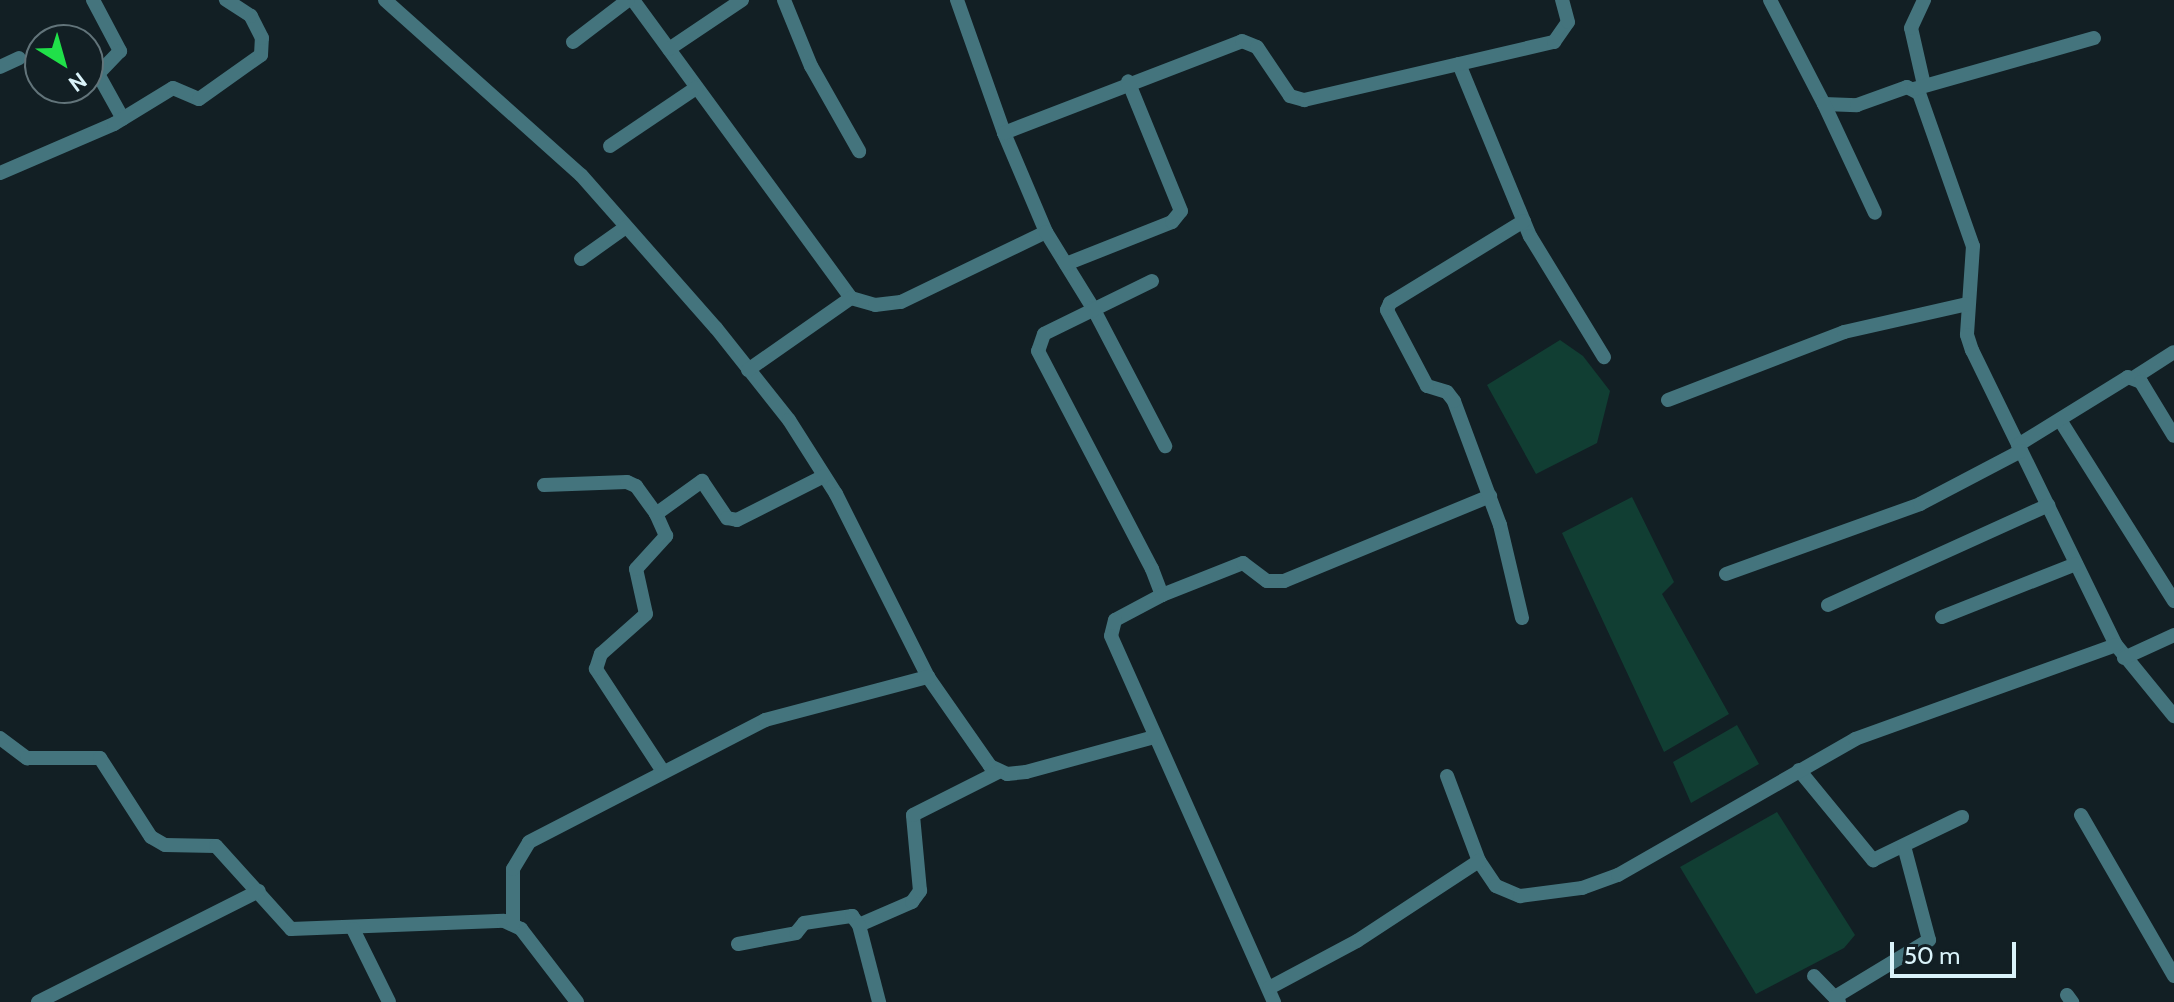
<!DOCTYPE html>
<html>
<head>
<meta charset="utf-8">
<style>
	body { margin:0 }
	#map { position:relative; width:2174px; height:1002px; overflow:hidden; background:#121f24; font-family:Cabin,sans-serif }
	div>[style] { position:absolute }
	.water>* { inset:0; background:#113e33 }
	.street>* { height:14px; margin:-7px; padding:0 7px; transform-origin:7px; border-radius:7px; background:#44747d }
	span { translate:-50% -50%; white-space:nowrap; text-align:center; line-height:1.15; -webkit-text-stroke:6px #121f24; paint-order:stroke }
	.north { position:absolute; left:24px; top:24px; width:80px; height:80px; box-sizing:border-box; background:#121f24; border:2px solid #62747a; border-radius:50%; rotate:143deg; font-size:22px; font-weight:700; line-height:32px; text-align:center; color:#daf3fa }
	.north::after { content:''; display:block; margin:auto; width:28px; height:36px; background:#20e049; clip-path:polygon(50% 0,100% 100%,50% 72%,0 100%) }
	.scale { position:absolute; left:1890px; top:942px; width:126px; height:36px; box-sizing:border-box; border:4px solid #daf3fa; border-top:0; padding-left:10px; font-size:24px; line-height:28px; white-space:nowrap; color:#daf3fa; -webkit-text-stroke:6px #121f24; paint-order:stroke }
</style>
</head>
<body>
<div id="map">
	<div class="water">
		<i style="clip-path:polygon(1560px 340px,1583px 356px,1610px 391px,1597px 443px,1536px 474px,1487px 385px)"></i>
		<i style="clip-path:polygon(1632px 497px,1674px 582px,1662px 594px,1729px 714px,1664px 752px,1562px 533px)"></i>
		<i style="clip-path:polygon(1737px 725px,1759px 764px,1691px 803px,1673px 762px)"></i>
		<i style="clip-path:polygon(1777px 812px,1855px 935px,1844px 948px,1756px 994px,1680px 867px)"></i>
	</div>
	<div class="street">
		<i style="left:93px;top:0;width:58px;rotate:62.1deg"></i>
		<i style="left:120px;top:51px;width:32px;rotate:134deg"></i>
		<i style="left:98px;top:74px;width:51px;rotate:60.9deg"></i>
		<i style="left:385px;top:0;width:263px;rotate:41.8deg"></i>
		<i style="left:581px;top:175px;width:204px;rotate:48.6deg"></i>
		<i style="left:716px;top:328px;width:117px;rotate:51.6deg"></i>
		<i style="left:789px;top:420px;width:88px;rotate:57.6deg"></i>
		<i style="left:836px;top:494px;width:205px;rotate:63.3deg"></i>
		<i style="left:928px;top:677px;width:108px;rotate:55.1deg"></i>
		<i style="left:990px;top:766px;width:19px;rotate:25deg"></i>
		<i style="left:1007px;top:774px;width:19px;rotate:-6deg"></i>
		<i style="left:1026px;top:772px;width:133px;rotate:-15.3deg"></i>
		<i style="left:633px;top:0;width:369px;rotate:53.8deg"></i>
		<i style="left:851px;top:298px;width:25px;rotate:16deg"></i>
		<i style="left:875px;top:305px;width:26px;rotate:-7deg"></i>
		<i style="left:901px;top:302px;width:161px;rotate:-25.8deg"></i>
		<i style="left:784px;top:0;width:71px;rotate:67.8deg"></i>
		<i style="left:811px;top:66px;width:98px;rotate:60.5deg"></i>
		<i style="left:957px;top:0;width:141px;rotate:70.5deg"></i>
		<i style="left:1004px;top:133px;width:108px;rotate:67deg"></i>
		<i style="left:1046px;top:232px;width:89px;rotate:58.3deg"></i>
		<i style="left:1093px;top:308px;width:156px;rotate:62.4deg"></i>
		<i style="left:1770px;top:0;width:117px;rotate:62.6deg"></i>
		<i style="left:1824px;top:104px;width:33px;rotate:2deg"></i>
		<i style="left:1857px;top:105px;width:53px;rotate:-19.8deg"></i>
		<i style="left:1907px;top:87px;width:13px;rotate:27deg"></i>
		<i style="left:1919px;top:93px;width:162px;rotate:70.6deg"></i>
		<i style="left:1973px;top:246px;width:89px;rotate:93.9deg"></i>
		<i style="left:1967px;top:335px;width:16px;rotate:72deg"></i>
		<i style="left:1972px;top:350px;width:328px;rotate:64deg"></i>
		<i style="left:2116px;top:645px;width:92px;rotate:50.8deg"></i>
		<i style="left:573px;top:42px;width:69px;rotate:-37.4deg"></i>
		<i style="left:669px;top:49px;width:88px;rotate:-33.9deg"></i>
		<i style="left:1459px;top:64px;width:186px;rotate:67.6deg"></i>
		<i style="left:1530px;top:236px;width:142px;rotate:58.6deg"></i>
		<i style="left:0;top:67px;width:21px;rotate:-25deg"></i>
		<i style="left:1924px;top:85px;width:58px;rotate:-102.8deg"></i>
		<i style="left:1911px;top:28px;width:31px;rotate:-65deg"></i>
		<i style="left:1914px;top:89px;width:187px;rotate:-15.8deg"></i>
		<i style="left:1824px;top:104px;width:120px;rotate:64.9deg"></i>
		<i style="left:1004px;top:133px;width:255px;rotate:-21.1deg"></i>
		<i style="left:1242px;top:41px;width:16px;rotate:22deg"></i>
		<i style="left:1257px;top:47px;width:59px;rotate:56deg"></i>
		<i style="left:1290px;top:96px;width:15px;rotate:16deg"></i>
		<i style="left:1304px;top:100px;width:257px;rotate:-13.1deg"></i>
		<i style="left:1554px;top:42px;width:24px;rotate:-55deg"></i>
		<i style="left:1568px;top:22px;width:23px;rotate:-105deg"></i>
		<i style="left:610px;top:146px;width:104px;rotate:-34deg"></i>
		<i style="left:0;top:173px;width:124px;rotate:-23.3deg"></i>
		<i style="left:114px;top:124px;width:69px;rotate:-31.4deg"></i>
		<i style="left:173px;top:88px;width:28px;rotate:23deg"></i>
		<i style="left:199px;top:99px;width:76px;rotate:-35.4deg"></i>
		<i style="left:261px;top:55px;width:17px;rotate:-87deg"></i>
		<i style="left:262px;top:38px;width:25px;rotate:-117deg"></i>
		<i style="left:251px;top:16px;width:30px;rotate:-147deg"></i>
		<i style="left:581px;top:259px;width:55px;rotate:-35.4deg"></i>
		<i style="left:1066px;top:264px;width:114px;rotate:-21.6deg"></i>
		<i style="left:1172px;top:222px;width:14px;rotate:-51deg"></i>
		<i style="left:1181px;top:211px;width:140px;rotate:-112.2deg"></i>
		<i style="left:1152px;top:281px;width:120px;rotate:153.9deg"></i>
		<i style="left:1044px;top:334px;width:18px;rotate:109deg"></i>
		<i style="left:1038px;top:351px;width:246px;rotate:62.4deg"></i>
		<i style="left:1152px;top:569px;width:28px;rotate:69deg"></i>
		<i style="left:1162px;top:595px;width:53px;rotate:152deg"></i>
		<i style="left:1115px;top:620px;width:16px;rotate:104deg"></i>
		<i style="left:1111px;top:636px;width:401px;rotate:66deg"></i>
		<i style="left:748px;top:370px;width:126px;rotate:-35deg"></i>
		<i style="left:2135px;top:377px;width:46px;rotate:-32.7deg"></i>
		<i style="left:1668px;top:400px;width:189px;rotate:-21.1deg"></i>
		<i style="left:1844px;top:332px;width:126px;rotate:-12.8deg"></i>
		<i style="left:2060px;top:420px;width:214px;rotate:57.8deg"></i>
		<i style="left:2018px;top:445px;width:129px;rotate:-31.7deg"></i>
		<i style="left:2128px;top:377px;width:14px;rotate:21deg"></i>
		<i style="left:2141px;top:382px;width:63px;rotate:58.6deg"></i>
		<i style="left:544px;top:485px;width:83px;rotate:-2.1deg"></i>
		<i style="left:627px;top:482px;width:10px;rotate:24deg"></i>
		<i style="left:636px;top:486px;width:34px;rotate:54deg"></i>
		<i style="left:1726px;top:574px;width:206px;rotate:-19.8deg"></i>
		<i style="left:1920px;top:504px;width:114px;rotate:-27.7deg"></i>
		<i style="left:1162px;top:595px;width:87px;rotate:-21.6deg"></i>
		<i style="left:1243px;top:563px;width:30px;rotate:37deg"></i>
		<i style="left:1267px;top:581px;width:17px"></i>
		<i style="left:1284px;top:581px;width:223px;rotate:-22.4deg"></i>
		<i style="left:1828px;top:605px;width:242px;rotate:-24.4deg"></i>
		<i style="left:1942px;top:617px;width:144px;rotate:-21.6deg"></i>
		<i style="left:1522px;top:618px;width:96px;rotate:-103.3deg"></i>
		<i style="left:1500px;top:525px;width:132px;rotate:-110.4deg"></i>
		<i style="left:1454px;top:401px;width:11px;rotate:-128deg"></i>
		<i style="left:1447px;top:392px;width:21px;rotate:-163deg"></i>
		<i style="left:1427px;top:386px;width:86px;rotate:-117.8deg"></i>
		<i style="left:1387px;top:310px;width:8px;rotate:-67deg"></i>
		<i style="left:1390px;top:303px;width:157px;rotate:-31.5deg"></i>
		<i style="left:2124px;top:658px;width:55px;rotate:-24.7deg"></i>
		<i style="left:0;top:738px;width:34px;rotate:37deg"></i>
		<i style="left:27px;top:758px;width:73px"></i>
		<i style="left:100px;top:758px;width:94px;rotate:57.2deg"></i>
		<i style="left:151px;top:837px;width:16px;rotate:30deg"></i>
		<i style="left:165px;top:845px;width:51px;rotate:1.1deg"></i>
		<i style="left:216px;top:846px;width:112px;rotate:47.9deg"></i>
		<i style="left:291px;top:929px;width:213px;rotate:-2.2deg"></i>
		<i style="left:504px;top:921px;width:19px;rotate:25deg"></i>
		<i style="left:521px;top:929px;width:92px;rotate:52.5deg"></i>
		<i style="left:662px;top:770px;width:121px;rotate:-123.2deg"></i>
		<i style="left:596px;top:669px;width:16px;rotate:-72deg"></i>
		<i style="left:601px;top:654px;width:60px;rotate:-41.6deg"></i>
		<i style="left:646px;top:614px;width:46px;rotate:-102.5deg"></i>
		<i style="left:636px;top:569px;width:45px;rotate:-47.7deg"></i>
		<i style="left:666px;top:536px;width:24px;rotate:-114deg"></i>
		<i style="left:656px;top:514px;width:57px;rotate:-35.7deg"></i>
		<i style="left:702px;top:481px;width:45px;rotate:56deg"></i>
		<i style="left:727px;top:518px;width:10px;rotate:11deg"></i>
		<i style="left:737px;top:520px;width:97px;rotate:-26.8deg"></i>
		<i style="left:1799px;top:770px;width:117px;rotate:50.6deg"></i>
		<i style="left:1873px;top:860px;width:99px;rotate:-25.8deg"></i>
		<i style="left:1447px;top:776px;width:91px;rotate:69.4deg"></i>
		<i style="left:1479px;top:861px;width:30px;rotate:56deg"></i>
		<i style="left:1496px;top:886px;width:26px;rotate:23deg"></i>
		<i style="left:1520px;top:896px;width:63px;rotate:-7.4deg"></i>
		<i style="left:1582px;top:888px;width:38px;rotate:-20deg"></i>
		<i style="left:1618px;top:875px;width:273px;rotate:-29.8deg"></i>
		<i style="left:1855px;top:739px;width:277px;rotate:-19.8deg"></i>
		<i style="left:2081px;top:815px;width:186px;rotate:60deg"></i>
		<i style="left:513px;top:924px;width:55px;rotate:-90deg"></i>
		<i style="left:513px;top:869px;width:31px;rotate:-59deg"></i>
		<i style="left:529px;top:842px;width:266px;rotate:-27.3deg"></i>
		<i style="left:765px;top:720px;width:169px;rotate:-14.8deg"></i>
		<i style="left:859px;top:925px;width:58px;rotate:-23.5deg"></i>
		<i style="left:912px;top:902px;width:14px;rotate:-54deg"></i>
		<i style="left:920px;top:891px;width:76px;rotate:-95.3deg"></i>
		<i style="left:913px;top:815px;width:95px;rotate:-26.8deg"></i>
		<i style="left:353px;top:929px;width:81px;rotate:63.7deg"></i>
		<i style="left:738px;top:944px;width:59px;rotate:-10.7deg"></i>
		<i style="left:796px;top:933px;width:13px;rotate:-51deg"></i>
		<i style="left:804px;top:923px;width:49px;rotate:-8.3deg"></i>
		<i style="left:852px;top:916px;width:11px;rotate:52deg"></i>
		<i style="left:859px;top:925px;width:80px;rotate:75.4deg"></i>
		<i style="left:1814px;top:976px;width:36px;rotate:46deg"></i>
		<i style="left:1269px;top:988px;width:100px;rotate:-28.1deg"></i>
		<i style="left:1357px;top:941px;width:146px;rotate:-33.3deg"></i>
		<i style="left:2067px;top:995px;width:9px;rotate:54deg"></i>
		<i style="left:1835px;top:997px;width:110px;rotate:-31.2deg"></i>
		<i style="left:1929px;top:940px;width:97px;rotate:-104.9deg"></i>
		<i style="left:38px;top:1002px;width:247px;rotate:-26.7deg"></i>
	</div>
	<div class="north">N</div>
	<div class="scale">50 m</div>
</div>
</body>
</html>
